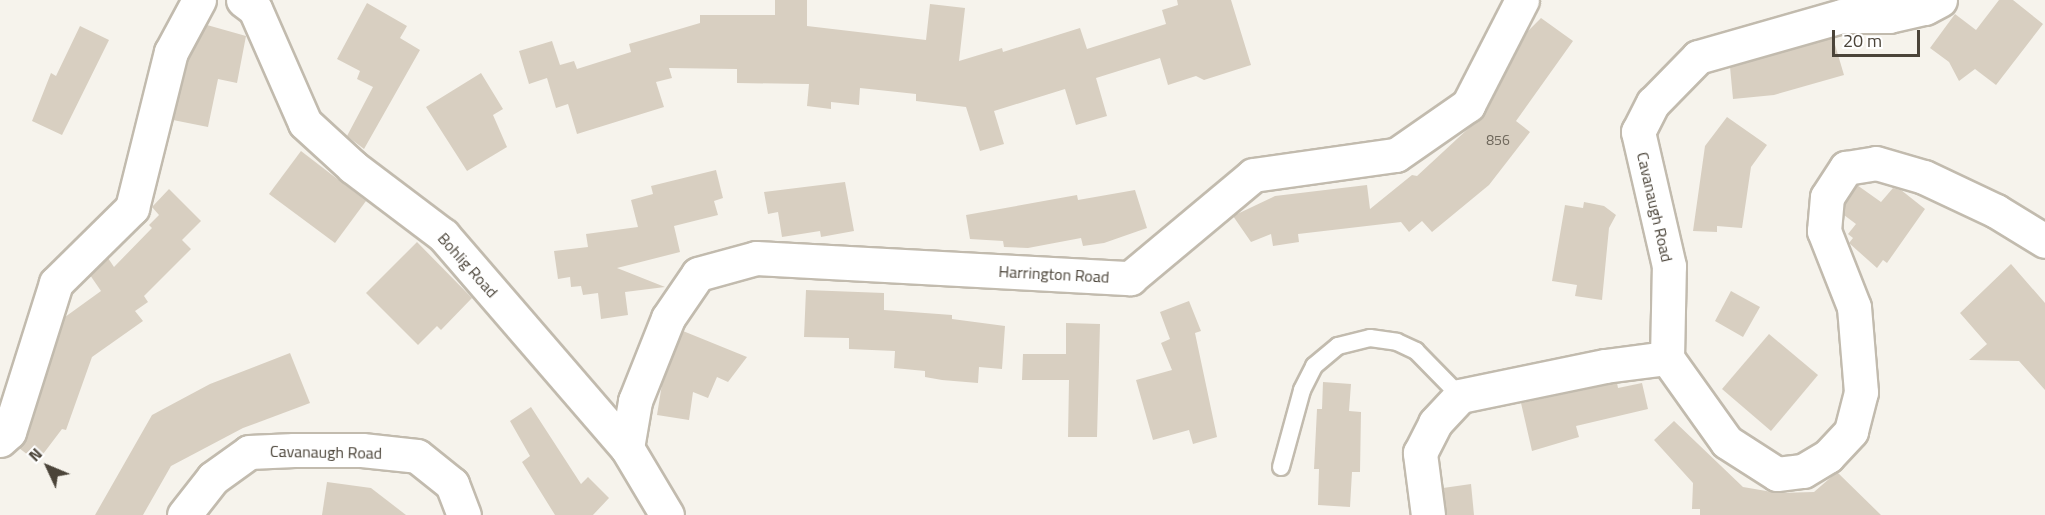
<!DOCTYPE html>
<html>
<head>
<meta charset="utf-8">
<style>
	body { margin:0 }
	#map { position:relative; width:2045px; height:515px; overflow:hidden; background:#f6f3ec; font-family:"Titillium Web",sans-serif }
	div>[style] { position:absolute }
	.building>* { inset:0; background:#d8cfc1 }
	.roads { filter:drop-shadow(2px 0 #c2bbae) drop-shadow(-2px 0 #c2bbae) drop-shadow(0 2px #c2bbae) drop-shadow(0 -2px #c2bbae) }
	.service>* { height:16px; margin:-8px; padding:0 8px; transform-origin:8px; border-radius:8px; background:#fff }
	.minor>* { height:33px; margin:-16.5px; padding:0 16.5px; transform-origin:16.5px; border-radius:16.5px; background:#fff }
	span { translate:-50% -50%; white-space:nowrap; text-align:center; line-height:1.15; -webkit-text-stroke:5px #fff; paint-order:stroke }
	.number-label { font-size:14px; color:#6e675b }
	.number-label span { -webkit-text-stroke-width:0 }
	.street-label { font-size:16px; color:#4b4439 }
	.north { position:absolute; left:18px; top:437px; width:60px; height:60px; -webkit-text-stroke:4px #fff; paint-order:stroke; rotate:314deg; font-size:16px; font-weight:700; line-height:24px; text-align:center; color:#4b4439 }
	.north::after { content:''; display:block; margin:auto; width:21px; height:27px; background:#4b4439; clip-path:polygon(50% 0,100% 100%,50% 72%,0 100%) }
	.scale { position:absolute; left:1832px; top:30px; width:88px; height:27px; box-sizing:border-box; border:3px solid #4b4439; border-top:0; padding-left:8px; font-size:18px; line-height:21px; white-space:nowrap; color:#4b4439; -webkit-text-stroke:4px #fff; paint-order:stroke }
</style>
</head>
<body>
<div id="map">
	<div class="building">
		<i style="clip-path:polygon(775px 0,807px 0,807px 26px,926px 40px,930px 4px,965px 8px,959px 61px,1002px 48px,1003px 52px,1080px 28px,1087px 49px,1166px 24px,1162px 10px,1178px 5px,1177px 0,1231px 0,1251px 65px,1204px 80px,1196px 76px,1168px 85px,1160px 58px,1096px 78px,1107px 116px,1076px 125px,1065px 89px,994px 111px,1004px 144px,980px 151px,966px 107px,916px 101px,916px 94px,860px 88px,859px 105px,831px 102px,831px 109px,807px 106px,809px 84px,737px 83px,737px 69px,669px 68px,672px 78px,656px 82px,664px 107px,577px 134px,568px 104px,556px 108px,547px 78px,529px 84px,519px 51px,552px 41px,560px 65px,574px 61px,577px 69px,631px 52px,629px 44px,700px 23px,700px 15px,775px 15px)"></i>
		<i style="clip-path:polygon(1999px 0,2013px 0,2043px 24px,1996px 85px,1975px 69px,1959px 81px,1949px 62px,1930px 48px,1955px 14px,1976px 30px)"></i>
		<i style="clip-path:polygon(367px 3px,407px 26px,400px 38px,420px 50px,364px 149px,347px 136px,373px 87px,357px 79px,360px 71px,337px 59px)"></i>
		<i style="clip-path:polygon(1541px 18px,1573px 41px,1516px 121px,1530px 132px,1489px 185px,1432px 232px,1422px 221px,1409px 232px,1401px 222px,1298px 234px,1299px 242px,1273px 246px,1271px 234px,1251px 242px,1233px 216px,1275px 196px,1367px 185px,1370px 209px,1412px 175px,1417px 176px,1484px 114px,1527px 32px)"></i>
		<i style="clip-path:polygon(207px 25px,246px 36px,237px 83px,218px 79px,208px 127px,173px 120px,189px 59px)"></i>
		<i style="clip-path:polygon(80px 26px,109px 40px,62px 135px,32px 121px,51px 73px,56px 76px)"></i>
		<i style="clip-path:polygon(1833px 38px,1844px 75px,1774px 95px,1733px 99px,1730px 67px)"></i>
		<i style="clip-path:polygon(481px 73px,503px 109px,493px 115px,507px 147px,467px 171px,426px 107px)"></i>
		<i style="clip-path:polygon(1727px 117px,1767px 145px,1751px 167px,1742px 228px,1717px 226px,1717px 232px,1693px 231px,1705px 146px)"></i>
		<i style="clip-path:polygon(301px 151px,366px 201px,335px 243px,269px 194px)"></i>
		<i style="clip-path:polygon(716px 170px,723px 198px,714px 201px,718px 215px,674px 226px,680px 252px,617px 268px,665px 287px,625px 292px,628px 315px,601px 319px,598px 293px,583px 295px,581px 286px,571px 287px,570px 277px,558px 279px,554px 251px,588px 247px,586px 234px,638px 227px,631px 200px,653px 194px,651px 186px)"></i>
		<i style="clip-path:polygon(845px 182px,854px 231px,821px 237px,820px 231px,782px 237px,778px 212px,768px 214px,764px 192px)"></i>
		<i style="clip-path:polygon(1857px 185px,1881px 202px,1893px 188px,1901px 190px,1925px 209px,1887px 263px,1883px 260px,1877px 268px,1849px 243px,1853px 238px,1848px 234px,1856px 224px,1844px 215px,1845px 203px)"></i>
		<i style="clip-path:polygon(169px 189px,201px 221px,182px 240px,191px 249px,144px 296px,148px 302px,135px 311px,143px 321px,92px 357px,66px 430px,62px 429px,37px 462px,19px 448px,27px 438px,65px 317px,101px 291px,90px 275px,108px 258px,114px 267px,152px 228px,149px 225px,159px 215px,152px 207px)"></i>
		<i style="clip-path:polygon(1135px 190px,1147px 228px,1104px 243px,1083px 246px,1081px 238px,1028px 248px,1004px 247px,1003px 241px,970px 239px,966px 215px,1077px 195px,1078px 200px)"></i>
		<i style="clip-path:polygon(1584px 202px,1604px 206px,1616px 215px,1609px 228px,1602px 300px,1575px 296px,1577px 285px,1552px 281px,1565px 205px,1583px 208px)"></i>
		<i style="clip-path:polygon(417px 242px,472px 298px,441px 330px,437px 326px,418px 345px,366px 293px)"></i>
		<i style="clip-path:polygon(2011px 264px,2045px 303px,2045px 390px,2019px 361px,1969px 360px,1987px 344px,1960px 313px)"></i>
		<i style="clip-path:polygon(806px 290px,884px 293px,884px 310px,952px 315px,952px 319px,1005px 326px,1002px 369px,979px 367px,978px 383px,942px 380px,925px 377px,925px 371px,894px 368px,895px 351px,849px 349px,849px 338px,804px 337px)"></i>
		<i style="clip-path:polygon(1731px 291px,1760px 307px,1743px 337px,1715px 321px)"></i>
		<i style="clip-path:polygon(1189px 301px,1201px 331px,1195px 333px,1217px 437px,1193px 444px,1189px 430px,1153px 440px,1136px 380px,1172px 370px,1161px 343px,1170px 339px,1160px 312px)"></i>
		<i style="clip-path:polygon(1066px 323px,1100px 324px,1097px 437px,1068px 437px,1069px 380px,1022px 380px,1023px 354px,1066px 354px)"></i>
		<i style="clip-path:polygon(683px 331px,747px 357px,728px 382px,717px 377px,708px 398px,693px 392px,689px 420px,657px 415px,662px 384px)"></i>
		<i style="clip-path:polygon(1769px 334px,1818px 375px,1771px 431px,1722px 389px)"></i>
		<i style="clip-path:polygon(290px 353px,310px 403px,243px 428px,171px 466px,143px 515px,95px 515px,152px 415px,210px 384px)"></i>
		<i style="clip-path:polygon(1323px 382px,1351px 384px,1349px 411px,1361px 412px,1360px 472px,1352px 472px,1350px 507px,1318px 505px,1319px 469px,1314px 469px,1317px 409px,1322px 409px)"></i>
		<i style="clip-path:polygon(1617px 383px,1618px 388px,1642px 383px,1648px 409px,1576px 426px,1579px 437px,1532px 451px,1521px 403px)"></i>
		<i style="clip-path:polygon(531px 407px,581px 484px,588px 477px,609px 498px,593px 515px,555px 515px,522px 462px,530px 456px,510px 421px)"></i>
		<i style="clip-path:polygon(1674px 421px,1743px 487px,1778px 493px,1814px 492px,1837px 472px,1881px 515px,1700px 515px,1700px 509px,1692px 509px,1693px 483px,1654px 440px)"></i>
		<i style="clip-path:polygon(327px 482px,371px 488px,406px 515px,322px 515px)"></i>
		<i style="clip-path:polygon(1471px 484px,1474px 515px,1446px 515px,1443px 488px)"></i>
	</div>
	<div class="roads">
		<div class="service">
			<i style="left:1281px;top:467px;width:80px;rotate:-74.7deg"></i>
			<i style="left:1302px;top:390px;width:27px;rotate:-63deg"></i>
			<i style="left:1314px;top:366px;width:31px;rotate:-40deg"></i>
			<i style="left:1338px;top:346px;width:33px;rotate:-14deg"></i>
			<i style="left:1370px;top:338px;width:27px;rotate:8deg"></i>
			<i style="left:1397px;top:342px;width:21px;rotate:25deg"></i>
			<i style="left:1416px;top:351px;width:63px;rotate:45.6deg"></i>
		</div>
		<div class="minor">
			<i style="left:243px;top:0;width:15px;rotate:37deg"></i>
			<i style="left:255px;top:9px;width:124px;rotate:66.3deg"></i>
			<i style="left:305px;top:123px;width:65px;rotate:42.5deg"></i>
			<i style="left:353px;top:167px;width:113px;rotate:37.1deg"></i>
			<i style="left:443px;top:235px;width:281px;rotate:49.2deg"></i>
			<i style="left:627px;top:448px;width:78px;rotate:59.2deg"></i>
			<i style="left:1667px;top:358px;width:103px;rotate:54.5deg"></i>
			<i style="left:1727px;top:442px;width:59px;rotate:32.6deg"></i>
			<i style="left:1777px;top:474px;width:26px;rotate:-7deg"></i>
			<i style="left:1803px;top:471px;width:29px;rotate:-31deg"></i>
			<i style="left:1828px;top:456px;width:34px;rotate:-47deg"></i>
			<i style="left:1851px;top:431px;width:40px;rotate:-75.6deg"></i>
			<i style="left:1861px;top:392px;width:85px;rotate:-94.7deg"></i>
			<i style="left:1854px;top:307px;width:82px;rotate:-111.5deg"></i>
			<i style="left:1824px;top:231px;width:34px;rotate:-85deg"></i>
			<i style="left:1827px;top:197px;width:35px;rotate:-57deg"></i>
			<i style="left:1846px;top:168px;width:30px;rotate:-9deg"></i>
			<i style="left:1876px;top:163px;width:50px;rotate:16.3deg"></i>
			<i style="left:1924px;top:177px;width:80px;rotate:25.3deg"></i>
			<i style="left:1996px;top:211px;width:57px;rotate:31.5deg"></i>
			<i style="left:0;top:440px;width:12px;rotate:-42deg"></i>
			<i style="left:9px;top:432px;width:156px;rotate:-72.5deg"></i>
			<i style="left:56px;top:283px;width:107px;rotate:-44.6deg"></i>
			<i style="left:132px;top:208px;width:161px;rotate:-76deg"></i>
			<i style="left:171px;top:52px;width:59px;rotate:-61.7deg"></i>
			<i style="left:627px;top:448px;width:48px;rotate:-80.3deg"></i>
			<i style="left:635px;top:401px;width:89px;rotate:-68.3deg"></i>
			<i style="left:668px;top:318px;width:53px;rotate:-55.7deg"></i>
			<i style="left:698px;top:274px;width:60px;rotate:-15.4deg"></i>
			<i style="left:756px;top:258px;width:375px;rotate:3.1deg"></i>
			<i style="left:1130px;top:278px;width:160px;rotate:-39.9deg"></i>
			<i style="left:1253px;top:175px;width:144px;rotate:-8deg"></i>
			<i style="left:1396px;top:155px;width:88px;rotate:-34.8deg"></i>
			<i style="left:1468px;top:105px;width:118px;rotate:-62.8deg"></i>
			<i style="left:184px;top:515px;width:47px;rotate:-51.9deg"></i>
			<i style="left:213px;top:478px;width:44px;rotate:-35.8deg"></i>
			<i style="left:249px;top:452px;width:45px;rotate:-2.5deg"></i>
			<i style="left:294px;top:450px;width:68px"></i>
			<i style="left:362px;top:450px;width:55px;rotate:6.2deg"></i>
			<i style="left:417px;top:456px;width:45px;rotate:38.7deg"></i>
			<i style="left:452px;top:484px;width:33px;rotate:69deg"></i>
			<i style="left:1428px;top:515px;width:63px;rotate:-97.4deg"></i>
			<i style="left:1420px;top:453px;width:34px;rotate:-63deg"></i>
			<i style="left:1435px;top:423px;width:37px;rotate:-47deg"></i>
			<i style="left:1460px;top:396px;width:148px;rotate:-11.7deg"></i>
			<i style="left:1605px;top:366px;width:63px;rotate:-7.4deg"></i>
			<i style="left:1667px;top:358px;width:92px;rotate:-88.8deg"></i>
			<i style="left:1669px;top:266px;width:138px;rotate:-103deg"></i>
			<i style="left:1638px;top:132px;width:33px;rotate:-63deg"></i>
			<i style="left:1653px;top:103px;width:64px;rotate:-45.6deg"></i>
			<i style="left:1698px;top:57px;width:150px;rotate:-15.9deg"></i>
			<i style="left:1842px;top:16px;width:47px"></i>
			<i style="left:1889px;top:16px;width:37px;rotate:-13deg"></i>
			<i style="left:1925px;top:8px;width:17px;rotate:-28deg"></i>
		</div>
	</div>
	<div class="number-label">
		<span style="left:1498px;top:140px">856</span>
	</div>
	<div class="street-label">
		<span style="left:1655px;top:207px;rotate:77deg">Cavanaugh Road</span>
		<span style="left:468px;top:265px;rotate:48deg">Bohlig Road</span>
		<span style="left:1054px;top:274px;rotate:3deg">Harrington Road</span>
		<span style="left:326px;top:452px;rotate:1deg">Cavanaugh Road</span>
	</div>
	<div class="north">N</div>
	<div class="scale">20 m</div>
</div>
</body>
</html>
